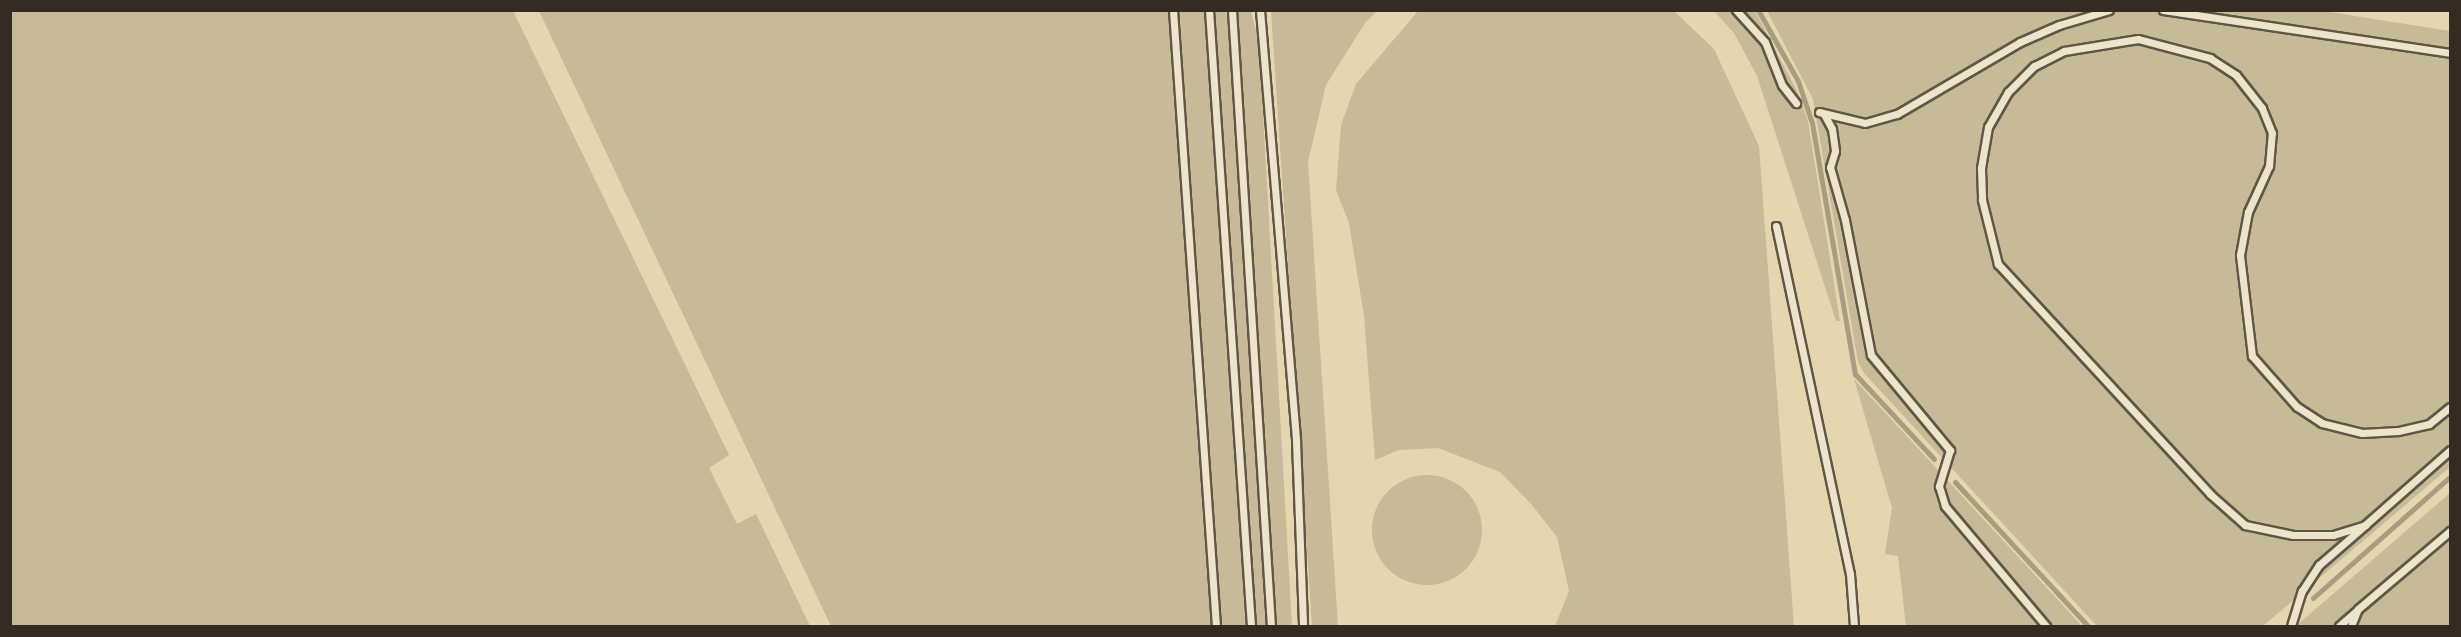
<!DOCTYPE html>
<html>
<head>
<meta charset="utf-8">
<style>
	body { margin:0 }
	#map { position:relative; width:2461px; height:637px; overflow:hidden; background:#e4d7af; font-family:"IM FELL Great Primer",serif }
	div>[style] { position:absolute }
	.green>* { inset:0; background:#c6ba97 }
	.round { border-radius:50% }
	.stream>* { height:5px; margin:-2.5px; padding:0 2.5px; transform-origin:2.5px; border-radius:2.5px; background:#a89d7f }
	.roads { filter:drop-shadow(2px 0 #615646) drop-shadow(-2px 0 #615646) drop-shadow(0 2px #615646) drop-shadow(0 -2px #615646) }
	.lane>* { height:7px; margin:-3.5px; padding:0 3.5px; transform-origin:3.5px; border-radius:3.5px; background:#ede5cb }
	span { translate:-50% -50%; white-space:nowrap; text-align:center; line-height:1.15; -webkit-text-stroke:5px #ede5cb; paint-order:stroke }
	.frame { position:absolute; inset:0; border:12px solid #352b23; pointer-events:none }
</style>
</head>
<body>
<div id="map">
	<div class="green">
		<i style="clip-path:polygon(1673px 10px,1714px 49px,1759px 146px,1794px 626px,1555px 626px,1569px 591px,1557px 537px,1532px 505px,1500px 472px,1438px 448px,1399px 450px,1375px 460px,1364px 316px,1349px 223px,1336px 190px,1341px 125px,1356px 84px,1418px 11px)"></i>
		<i style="clip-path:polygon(2317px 10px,2450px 31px,2450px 467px,2263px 626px,2097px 626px,1864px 373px,1858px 362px,1813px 99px,1767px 11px)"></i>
		<i style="clip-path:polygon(10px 11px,513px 11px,729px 455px,709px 468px,737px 524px,756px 514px,810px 626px,11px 626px)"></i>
		<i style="clip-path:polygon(539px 11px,1251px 11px,1259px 43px,1292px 626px,831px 626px)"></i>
		<i style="clip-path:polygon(1271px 11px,1377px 11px,1365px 23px,1326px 85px,1308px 162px,1338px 626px,1312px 626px)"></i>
		<i style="clip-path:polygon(1714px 11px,1755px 11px,1798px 93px,1808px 121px,1840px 321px,1836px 321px,1757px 76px,1734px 33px)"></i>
		<i style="clip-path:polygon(1854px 379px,2082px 626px,1906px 626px,1898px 556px,1885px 554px,1892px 508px)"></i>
		<i class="round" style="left:1372px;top:475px;width:110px;height:110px"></i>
		<i style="clip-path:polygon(2450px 493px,2450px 626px,2296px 626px)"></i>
	</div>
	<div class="stream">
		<i style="left:1758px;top:10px;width:81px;rotate:60.6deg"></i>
		<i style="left:1798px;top:81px;width:44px;rotate:71.6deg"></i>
		<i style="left:1812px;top:123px;width:255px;rotate:80.3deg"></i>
		<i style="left:1855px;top:374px;width:116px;rotate:47.1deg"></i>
		<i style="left:1955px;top:482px;width:196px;rotate:47.3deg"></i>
		<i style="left:2313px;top:598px;width:183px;rotate:-41.5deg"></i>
	</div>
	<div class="roads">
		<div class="lane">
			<i style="left:1173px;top:10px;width:617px;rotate:86.01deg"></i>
			<i style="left:1209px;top:10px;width:617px;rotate:86.1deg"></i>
			<i style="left:1232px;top:10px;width:617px;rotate:86.38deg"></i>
			<i style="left:1260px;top:10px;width:433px;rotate:85.2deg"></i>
			<i style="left:1296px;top:441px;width:185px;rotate:87.8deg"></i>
			<i style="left:1736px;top:10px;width:43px;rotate:47.8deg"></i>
			<i style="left:1765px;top:42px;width:46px;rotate:68.4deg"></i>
			<i style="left:1782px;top:85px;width:23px;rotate:52deg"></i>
			<i style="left:2163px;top:10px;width:290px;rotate:8.5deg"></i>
			<i style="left:1819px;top:112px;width:47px;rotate:13.4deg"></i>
			<i style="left:1865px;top:123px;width:33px;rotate:-16deg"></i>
			<i style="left:1897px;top:114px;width:143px;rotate:-30.3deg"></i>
			<i style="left:2020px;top:42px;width:43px;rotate:-23.6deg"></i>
			<i style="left:2059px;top:25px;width:52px;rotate:-16.7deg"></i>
			<i style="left:1824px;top:114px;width:17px;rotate:62deg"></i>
			<i style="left:1832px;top:129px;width:22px;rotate:82deg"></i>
			<i style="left:1835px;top:151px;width:17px;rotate:107deg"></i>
			<i style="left:1830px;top:167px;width:55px;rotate:74.2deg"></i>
			<i style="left:1845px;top:220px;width:137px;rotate:79.1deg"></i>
			<i style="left:1871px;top:355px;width:124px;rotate:50.3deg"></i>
			<i style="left:1950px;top:450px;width:38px;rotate:107deg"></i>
			<i style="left:1939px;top:486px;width:21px;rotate:73deg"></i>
			<i style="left:1945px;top:506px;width:157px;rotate:49.9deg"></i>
			<i style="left:1776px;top:226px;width:356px;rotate:78deg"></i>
			<i style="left:1850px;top:574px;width:52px;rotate:85.6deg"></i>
			<i style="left:2450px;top:407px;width:27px;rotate:141deg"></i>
			<i style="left:2429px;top:424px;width:32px;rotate:167deg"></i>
			<i style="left:2398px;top:431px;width:36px;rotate:177deg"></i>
			<i style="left:2362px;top:433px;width:41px;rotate:-166deg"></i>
			<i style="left:2322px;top:423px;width:30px;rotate:-147deg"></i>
			<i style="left:2297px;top:407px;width:68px;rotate:-131.4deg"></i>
			<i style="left:2252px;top:356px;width:102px;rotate:-96.8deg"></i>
			<i style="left:2240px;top:255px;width:44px;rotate:-79.5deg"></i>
			<i style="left:2248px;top:212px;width:51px;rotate:-65.5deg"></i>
			<i style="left:2269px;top:166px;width:33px;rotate:-85deg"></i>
			<i style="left:2272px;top:133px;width:27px;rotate:-112deg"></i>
			<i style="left:2262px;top:108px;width:42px;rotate:-128.2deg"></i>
			<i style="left:2236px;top:75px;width:31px;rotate:-147deg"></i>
			<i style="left:2210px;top:58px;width:74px;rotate:-165.2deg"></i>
			<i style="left:2138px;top:39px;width:75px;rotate:170.8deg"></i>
			<i style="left:2064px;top:51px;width:34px;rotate:153deg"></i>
			<i style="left:2034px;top:66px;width:37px;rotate:135deg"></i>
			<i style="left:2008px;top:92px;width:40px;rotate:119.7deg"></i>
			<i style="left:1988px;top:127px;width:42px;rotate:99.7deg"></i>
			<i style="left:1981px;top:168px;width:32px;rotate:88deg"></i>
			<i style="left:1982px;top:200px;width:66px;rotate:76deg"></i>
			<i style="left:1998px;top:264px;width:313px;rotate:47.3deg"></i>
			<i style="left:2210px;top:494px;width:47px;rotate:41.5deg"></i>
			<i style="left:2245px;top:525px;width:49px;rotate:11.8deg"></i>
			<i style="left:2293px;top:535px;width:40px"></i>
			<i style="left:2333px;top:535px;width:34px;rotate:-17deg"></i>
			<i style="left:2365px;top:525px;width:113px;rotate:-41.4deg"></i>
			<i style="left:2291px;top:626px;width:37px;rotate:-73deg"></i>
			<i style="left:2302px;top:591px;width:31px;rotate:-57deg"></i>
			<i style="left:2319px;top:565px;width:58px;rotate:-40.8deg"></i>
			<i style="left:2339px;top:626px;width:23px;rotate:-41deg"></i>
			<i style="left:2351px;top:626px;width:18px;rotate:-68deg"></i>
			<i style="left:2358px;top:609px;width:121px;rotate:-40.3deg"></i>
		</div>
	</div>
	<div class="frame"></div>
</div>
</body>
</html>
